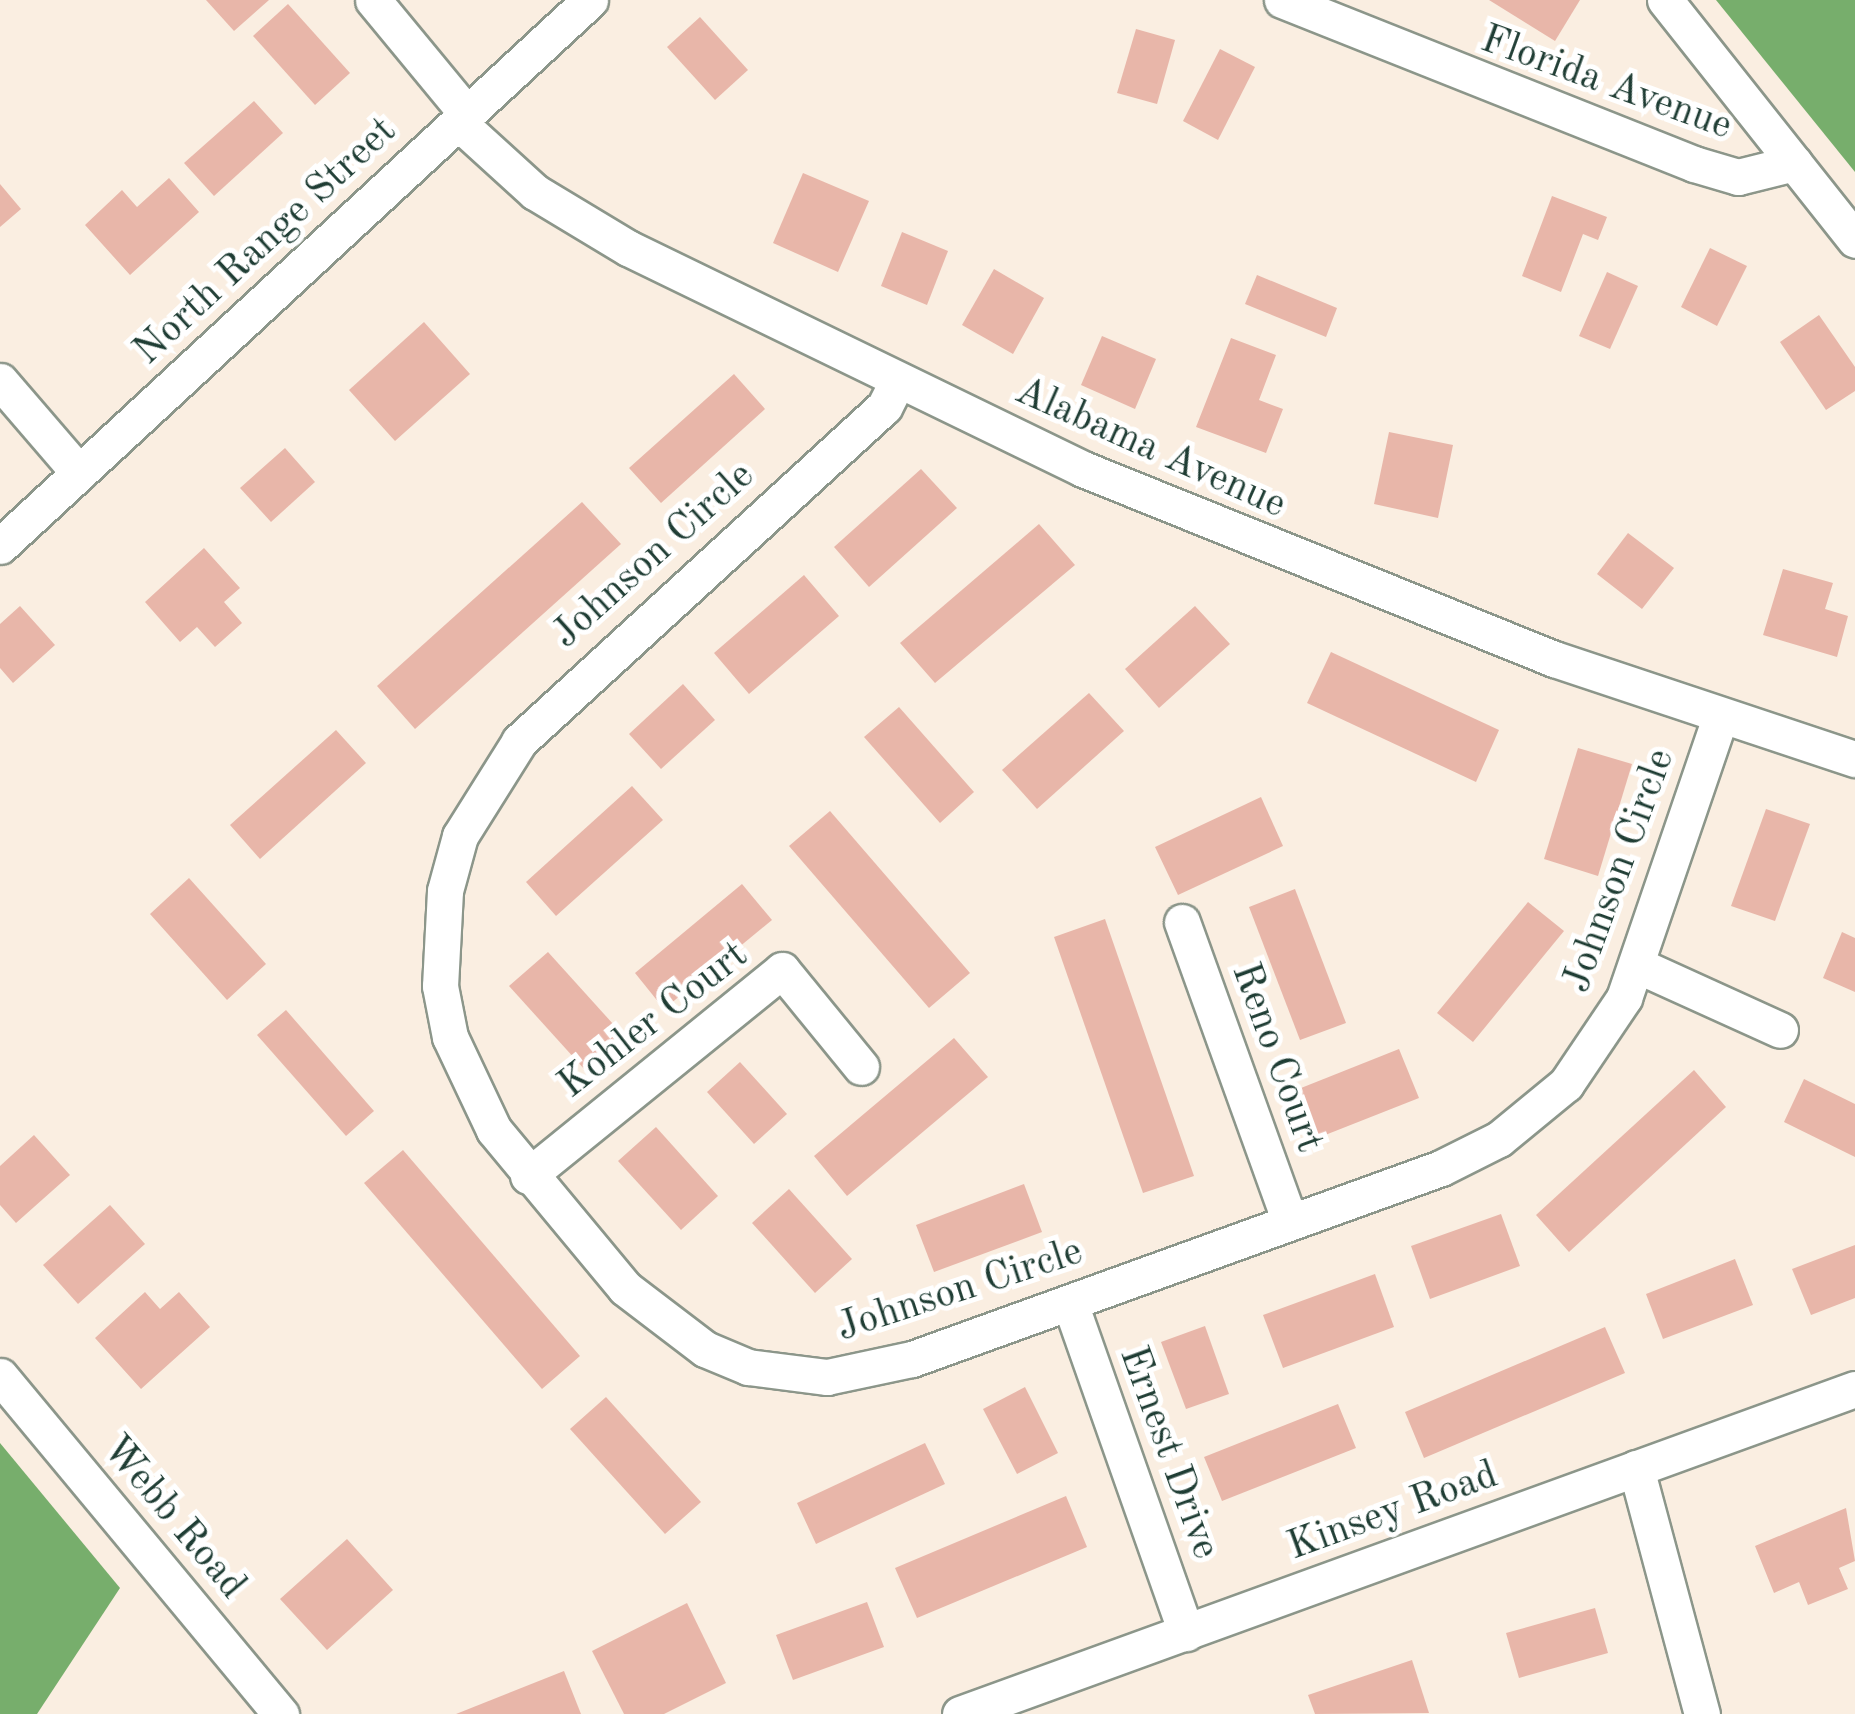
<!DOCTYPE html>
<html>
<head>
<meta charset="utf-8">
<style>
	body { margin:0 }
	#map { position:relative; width:1855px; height:1714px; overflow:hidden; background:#faeee1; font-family:"Old Standard TT",serif }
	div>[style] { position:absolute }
	.forest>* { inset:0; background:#77ae6c }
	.building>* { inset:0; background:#e8b6a9 }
	.roads { filter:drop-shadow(2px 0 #8c968a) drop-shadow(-2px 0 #8c968a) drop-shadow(0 2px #8c968a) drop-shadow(0 -2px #8c968a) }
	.minor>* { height:35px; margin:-17.5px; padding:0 17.5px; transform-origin:17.5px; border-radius:17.5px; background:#fff }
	span { translate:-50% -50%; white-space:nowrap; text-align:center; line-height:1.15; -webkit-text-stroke:10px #fff; paint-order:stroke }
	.street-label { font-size:40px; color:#1f3d34 }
</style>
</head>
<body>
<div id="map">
	<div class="forest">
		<i style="clip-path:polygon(1716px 0,1855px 0,1855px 172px)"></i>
		<i style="clip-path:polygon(0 1443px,120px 1588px,37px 1714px,0 1714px)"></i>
	</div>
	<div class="building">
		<i style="clip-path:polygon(206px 0,269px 0,234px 31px)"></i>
		<i style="clip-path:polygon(1489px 0,1580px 0,1555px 41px)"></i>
		<i style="clip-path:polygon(288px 4px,350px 73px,315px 105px,253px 36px)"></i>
		<i style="clip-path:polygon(700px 17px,748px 70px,715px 100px,667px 47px)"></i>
		<i style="clip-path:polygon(1136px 29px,1175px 40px,1157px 104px,1117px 93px)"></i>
		<i style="clip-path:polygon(1220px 49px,1255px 67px,1218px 140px,1183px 121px)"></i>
		<i style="clip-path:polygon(254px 101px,283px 133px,214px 196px,184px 163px)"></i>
		<i style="clip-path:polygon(803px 173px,869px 201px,838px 272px,773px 243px)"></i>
		<i style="clip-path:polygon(169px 178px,199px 212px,130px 275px,85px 225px,122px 190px,137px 207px)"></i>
		<i style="clip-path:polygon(0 184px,21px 209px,0 227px)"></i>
		<i style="clip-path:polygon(1552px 196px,1607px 217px,1598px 240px,1583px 234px,1561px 292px,1522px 276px)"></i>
		<i style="clip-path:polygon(902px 232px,948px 251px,927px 305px,881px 286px)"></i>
		<i style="clip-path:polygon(1710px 248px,1747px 266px,1717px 326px,1681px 307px)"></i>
		<i style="clip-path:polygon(994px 269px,1044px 298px,1013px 354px,962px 325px)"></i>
		<i style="clip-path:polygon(1607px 272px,1638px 286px,1610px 349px,1579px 336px)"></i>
		<i style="clip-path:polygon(1257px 275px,1337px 308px,1326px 337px,1245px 304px)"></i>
		<i style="clip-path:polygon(1819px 315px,1855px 367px,1855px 391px,1826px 410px,1780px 342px)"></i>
		<i style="clip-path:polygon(424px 322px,470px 374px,395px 441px,349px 390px)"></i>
		<i style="clip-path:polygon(1102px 336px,1156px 359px,1135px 409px,1081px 385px)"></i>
		<i style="clip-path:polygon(1231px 338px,1276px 355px,1259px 400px,1283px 409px,1266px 453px,1196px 427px)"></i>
		<i style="clip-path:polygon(734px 374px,765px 409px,661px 503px,629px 468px)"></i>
		<i style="clip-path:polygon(1389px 432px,1453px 445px,1438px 518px,1374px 504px)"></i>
		<i style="clip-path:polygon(285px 448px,315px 482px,271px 522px,240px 488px)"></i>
		<i style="clip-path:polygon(921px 469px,957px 508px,869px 587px,834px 547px)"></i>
		<i style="clip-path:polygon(582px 502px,621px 544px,415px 729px,377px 686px)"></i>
		<i style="clip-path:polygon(1039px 524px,1075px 565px,935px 683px,900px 643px)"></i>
		<i style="clip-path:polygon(1628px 533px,1674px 568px,1642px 609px,1597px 574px)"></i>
		<i style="clip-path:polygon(204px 548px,240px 588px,224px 602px,242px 623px,215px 647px,197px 627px,180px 642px,145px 602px)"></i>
		<i style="clip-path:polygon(1783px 569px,1833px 583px,1825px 609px,1848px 616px,1837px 657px,1763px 635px)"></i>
		<i style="clip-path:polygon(804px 575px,839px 616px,749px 694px,714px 653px)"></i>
		<i style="clip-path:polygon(20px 606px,55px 645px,13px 683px,0 668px,0 624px)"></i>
		<i style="clip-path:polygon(1195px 606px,1230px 644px,1159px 708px,1125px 669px)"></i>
		<i style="clip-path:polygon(1331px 652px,1499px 730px,1476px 782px,1307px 703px)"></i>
		<i style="clip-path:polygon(683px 684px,715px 720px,661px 769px,629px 734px)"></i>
		<i style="clip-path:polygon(1089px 693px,1124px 731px,1037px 809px,1002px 770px)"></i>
		<i style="clip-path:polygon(899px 707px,974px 792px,940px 823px,864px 737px)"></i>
		<i style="clip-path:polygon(336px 730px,366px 763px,260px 859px,230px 825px)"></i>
		<i style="clip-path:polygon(1578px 748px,1632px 764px,1598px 876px,1544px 859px)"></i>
		<i style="clip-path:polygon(632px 786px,663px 820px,556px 916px,526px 882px)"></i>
		<i style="clip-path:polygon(1261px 797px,1283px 846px,1178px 895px,1155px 847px)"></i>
		<i style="clip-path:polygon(1766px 809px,1810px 824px,1775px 921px,1731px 906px)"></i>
		<i style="clip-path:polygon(830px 811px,970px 973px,929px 1008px,789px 846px)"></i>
		<i style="clip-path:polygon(189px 878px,266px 964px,227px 1000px,150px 914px)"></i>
		<i style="clip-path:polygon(742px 884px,772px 920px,664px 1009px,635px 973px)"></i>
		<i style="clip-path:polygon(1295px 889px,1346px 1023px,1300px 1040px,1249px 907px)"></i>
		<i style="clip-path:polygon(1528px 902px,1564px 931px,1473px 1042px,1437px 1013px)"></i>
		<i style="clip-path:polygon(1105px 919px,1194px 1176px,1143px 1193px,1054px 937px)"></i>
		<i style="clip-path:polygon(1842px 932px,1855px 938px,1855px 992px,1823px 978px)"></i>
		<i style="clip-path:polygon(548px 952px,623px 1035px,585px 1070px,509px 986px)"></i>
		<i style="clip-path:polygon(286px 1010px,374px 1111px,346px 1136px,257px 1035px)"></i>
		<i style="clip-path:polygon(954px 1038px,988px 1077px,847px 1196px,814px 1156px)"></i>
		<i style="clip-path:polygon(1399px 1049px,1419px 1098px,1310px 1141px,1291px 1092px)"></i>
		<i style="clip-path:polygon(740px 1062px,787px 1114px,754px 1144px,707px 1092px)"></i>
		<i style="clip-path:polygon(1694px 1070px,1726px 1107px,1569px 1252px,1536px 1215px)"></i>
		<i style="clip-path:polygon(1804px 1079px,1855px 1104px,1855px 1157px,1784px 1122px)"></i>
		<i style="clip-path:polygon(656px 1127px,718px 1196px,681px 1230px,618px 1161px)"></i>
		<i style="clip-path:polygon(34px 1135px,70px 1175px,16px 1223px,0 1205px,0 1166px)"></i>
		<i style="clip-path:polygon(403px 1150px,580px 1356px,542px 1389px,364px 1183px)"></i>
		<i style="clip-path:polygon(1024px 1184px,1042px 1232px,934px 1272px,916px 1225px)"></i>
		<i style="clip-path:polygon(789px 1189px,852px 1259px,815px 1293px,752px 1223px)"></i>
		<i style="clip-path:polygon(110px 1205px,145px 1244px,78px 1304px,43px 1265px)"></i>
		<i style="clip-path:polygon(1501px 1214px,1520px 1266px,1430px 1299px,1411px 1246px)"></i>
		<i style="clip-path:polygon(1855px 1245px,1855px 1298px,1811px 1315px,1792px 1269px)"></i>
		<i style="clip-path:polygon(1735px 1259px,1753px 1305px,1663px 1339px,1646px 1294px)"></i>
		<i style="clip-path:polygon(1375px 1274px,1394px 1327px,1283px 1368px,1263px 1315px)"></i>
		<i style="clip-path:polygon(145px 1292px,160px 1309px,179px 1292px,210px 1327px,141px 1389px,95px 1338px)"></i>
		<i style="clip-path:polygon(1205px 1326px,1229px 1394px,1186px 1409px,1161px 1342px)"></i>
		<i style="clip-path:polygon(1605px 1327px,1625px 1373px,1424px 1458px,1405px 1412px)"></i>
		<i style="clip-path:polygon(1025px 1387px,1058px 1453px,1017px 1474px,983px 1409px)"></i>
		<i style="clip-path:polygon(606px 1397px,701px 1502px,665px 1534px,570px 1429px)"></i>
		<i style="clip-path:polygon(1338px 1404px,1356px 1448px,1222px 1501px,1204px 1457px)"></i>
		<i style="clip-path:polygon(925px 1443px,945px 1484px,816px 1544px,797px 1503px)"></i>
		<i style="clip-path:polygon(1066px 1496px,1087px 1547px,917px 1618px,895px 1568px)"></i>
		<i style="clip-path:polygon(1846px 1508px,1855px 1561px,1839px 1568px,1848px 1589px,1808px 1605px,1799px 1582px,1774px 1593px,1755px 1546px)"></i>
		<i style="clip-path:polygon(347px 1539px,393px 1590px,327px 1650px,280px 1599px)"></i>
		<i style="clip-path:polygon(867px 1602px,884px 1647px,793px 1680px,776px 1635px)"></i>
		<i style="clip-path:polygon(687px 1603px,726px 1683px,664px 1714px,624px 1714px,592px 1651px)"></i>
		<i style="clip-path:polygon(1595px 1608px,1608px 1653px,1519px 1678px,1506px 1633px)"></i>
		<i style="clip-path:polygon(1412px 1660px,1429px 1713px,1315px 1714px,1308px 1695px)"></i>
		<i style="clip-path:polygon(564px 1671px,581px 1714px,456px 1714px)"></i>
	</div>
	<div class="roads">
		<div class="minor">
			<i style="left:373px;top:0;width:148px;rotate:50.5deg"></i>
			<i style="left:1282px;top:0;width:443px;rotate:21.7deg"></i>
			<i style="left:1694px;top:164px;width:46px;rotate:16.5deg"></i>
			<i style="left:1738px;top:177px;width:58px;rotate:-14deg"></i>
			<i style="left:1665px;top:0;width:306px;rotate:51.6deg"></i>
			<i style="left:458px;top:122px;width:104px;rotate:42.3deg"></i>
			<i style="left:535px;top:192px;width:109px;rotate:31.1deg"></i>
			<i style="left:628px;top:248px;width:506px;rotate:25.91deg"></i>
			<i style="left:1083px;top:469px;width:508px;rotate:21.97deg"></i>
			<i style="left:1554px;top:659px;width:317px;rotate:18.4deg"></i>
			<i style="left:0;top:381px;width:121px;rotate:49.3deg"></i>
			<i style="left:897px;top:382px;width:28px;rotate:117deg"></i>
			<i style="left:884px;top:407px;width:495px;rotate:137.5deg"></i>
			<i style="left:519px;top:742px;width:111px;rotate:122.1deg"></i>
			<i style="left:460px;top:836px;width:57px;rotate:105.3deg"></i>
			<i style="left:445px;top:891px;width:95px;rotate:93deg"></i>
			<i style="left:440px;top:986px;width:52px;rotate:78.9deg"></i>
			<i style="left:450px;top:1037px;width:103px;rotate:64.7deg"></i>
			<i style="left:494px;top:1130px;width:205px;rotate:50.3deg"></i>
			<i style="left:625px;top:1288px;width:101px;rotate:37.3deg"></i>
			<i style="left:705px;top:1349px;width:47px;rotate:22.7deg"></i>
			<i style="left:748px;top:1367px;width:80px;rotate:7.2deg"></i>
			<i style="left:827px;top:1377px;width:87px;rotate:-12deg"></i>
			<i style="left:912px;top:1359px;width:562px;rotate:-19.85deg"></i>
			<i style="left:1441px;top:1168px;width:65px;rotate:-26.6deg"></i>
			<i style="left:1499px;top:1139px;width:87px;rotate:-39.4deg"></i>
			<i style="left:1566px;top:1084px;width:104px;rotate:-56deg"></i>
			<i style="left:1624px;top:998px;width:297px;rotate:-71.1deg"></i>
			<i style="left:0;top:546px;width:804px;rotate:-42.78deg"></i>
			<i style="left:1182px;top:922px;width:319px;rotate:70.2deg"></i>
			<i style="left:1637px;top:965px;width:157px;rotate:24.4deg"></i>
			<i style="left:528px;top:1176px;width:327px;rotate:-39deg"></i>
			<i style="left:782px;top:970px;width:125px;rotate:50.8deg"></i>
			<i style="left:1070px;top:1303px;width:350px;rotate:70.6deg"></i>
			<i style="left:0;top:1376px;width:440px;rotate:50.3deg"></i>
			<i style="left:1636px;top:1468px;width:255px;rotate:75deg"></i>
			<i style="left:960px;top:1714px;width:952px;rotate:-19.96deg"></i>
		</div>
	</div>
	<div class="street-label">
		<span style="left:1606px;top:84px;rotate:20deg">Florida Avenue</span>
		<span style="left:266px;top:242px;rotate:-43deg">North Range Street</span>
		<span style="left:1150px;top:449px;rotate:24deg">Alabama Avenue</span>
		<span style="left:654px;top:556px;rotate:-42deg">Johnson Circle</span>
		<span style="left:1620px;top:871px;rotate:-70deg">Johnson Circle</span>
		<span style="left:654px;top:1021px;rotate:-38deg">Kohler Court</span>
		<span style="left:1276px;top:1058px;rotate:70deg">Reno Court</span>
		<span style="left:960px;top:1291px;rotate:-18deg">Johnson Circle</span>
		<span style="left:1168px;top:1453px;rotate:70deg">Ernest Drive</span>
		<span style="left:1393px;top:1512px;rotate:-20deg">Kinsey Road</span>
		<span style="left:173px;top:1518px;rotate:50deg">Webb Road</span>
	</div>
</div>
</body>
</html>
